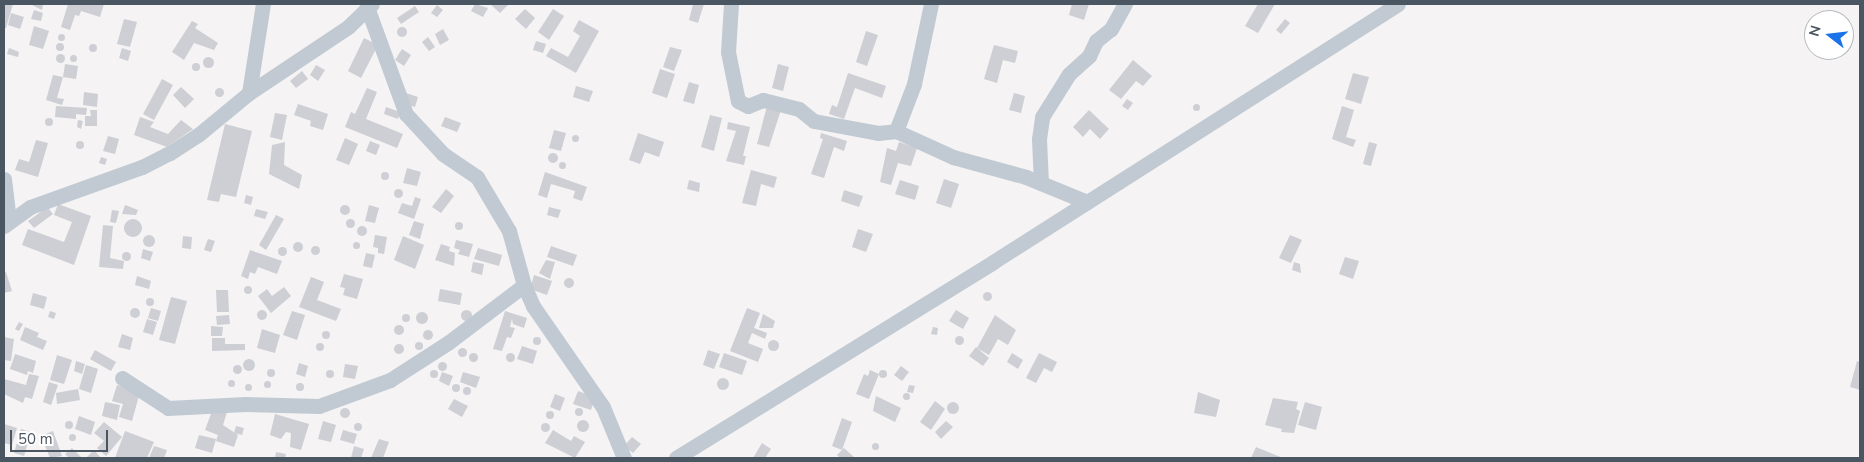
<!DOCTYPE html>
<html>
<head>
<meta charset="utf-8">
<style>
	body { margin:0 }
	#map { position:relative; width:1864px; height:462px; overflow:hidden; background:#f5f3f3; font-family:"Nunito Sans",sans-serif }
	div>[style] { position:absolute }
	.building>* { inset:0; background:#cdcfd5 }
	.round { border-radius:50% }
	.minor>* { height:15px; margin:-7.5px; padding:0 7.5px; transform-origin:7.5px; border-radius:7.5px; background:#c1cad2 }
	span { translate:-50% -50%; white-space:nowrap; text-align:center; line-height:1.15; -webkit-text-stroke:5px #fff; paint-order:stroke }
	.frame { position:absolute; inset:0; border:5px solid #4a5661; pointer-events:none }
	.north { position:absolute; left:1804px; top:10px; width:50px; height:50px; box-sizing:border-box; background:#fff; border:1px solid #b7bbc0; border-radius:50%; rotate:286deg; font-size:14px; font-weight:700; line-height:20px; text-align:center; color:#4a5661 }
	.north::after { content:''; display:block; margin:auto; width:18px; height:22px; background:#1a73e8; clip-path:polygon(50% 0,100% 100%,50% 72%,0 100%) }
	.scale { position:absolute; left:10px; top:430px; width:98px; height:22px; box-sizing:border-box; border:2px solid #4a5661; border-top:0; padding-left:6px; font-size:15px; line-height:18px; white-space:nowrap; color:#4a5661; -webkit-text-stroke:4px #fff; paint-order:stroke }
</style>
</head>
<body>
<div id="map">
	<div class="building">
		<i style="clip-path:polygon(4px 4px,13px 4px,6px 28px,4px 28px)"></i>
		<i style="clip-path:polygon(30px 4px,43px 4px,42px 10px)"></i>
		<i style="clip-path:polygon(68px 4px,104px 4px,100px 17px,81px 11px,79px 16px,75px 15px,70px 30px,61px 27px)"></i>
		<i style="clip-path:polygon(475px 4px,488px 8px,483px 17px,471px 11px)"></i>
		<i style="clip-path:polygon(490px 4px,509px 4px,500px 13px)"></i>
		<i style="clip-path:polygon(693px 4px,704px 4px,698px 23px,689px 20px)"></i>
		<i style="clip-path:polygon(1072px 4px,1089px 4px,1084px 20px,1069px 15px)"></i>
		<i style="clip-path:polygon(1258px 4px,1275px 4px,1258px 33px,1245px 26px)"></i>
		<i style="clip-path:polygon(437px 5px,443px 10px,437px 17px,431px 13px)"></i>
		<i style="clip-path:polygon(415px 6px,419px 12px,401px 24px,397px 18px)"></i>
		<i style="clip-path:polygon(525px 9px,535px 18px,526px 29px,515px 19px)"></i>
		<i style="clip-path:polygon(553px 9px,564px 16px,549px 40px,538px 32px)"></i>
		<i style="clip-path:polygon(34px 10px,43px 13px,41px 21px,31px 19px)"></i>
		<i style="clip-path:polygon(11px 13px,24px 17px,20px 29px,8px 25px)"></i>
		<i style="clip-path:polygon(124px 19px,137px 22px,130px 47px,117px 44px)"></i>
		<i style="clip-path:polygon(1285px 19px,1290px 23px,1281px 34px,1276px 30px)"></i>
		<i style="clip-path:polygon(579px 20px,599px 31px,576px 73px,546px 56px,551px 48px,568px 57px,580px 36px,573px 31px)"></i>
		<i style="clip-path:polygon(192px 21px,198px 24px,195px 28px,218px 43px,214px 50px,194px 43px,184px 60px,172px 52px)"></i>
		<i style="clip-path:polygon(34px 26px,49px 31px,43px 49px,29px 45px)"></i>
		<i class="round" style="left:397px;top:27px;width:10px;height:10px"></i>
		<i style="clip-path:polygon(443px 29px,449px 40px,440px 45px,435px 34px)"></i>
		<i style="clip-path:polygon(866px 31px,878px 35px,867px 66px,856px 62px)"></i>
		<i class="round" style="left:57.5px;top:33.5px;width:7px;height:7px"></i>
		<i style="clip-path:polygon(428px 37px,435px 47px,429px 51px,422px 42px)"></i>
		<i style="clip-path:polygon(364px 38px,378px 45px,361px 78px,348px 71px)"></i>
		<i style="clip-path:polygon(536px 41px,546px 44px,543px 53px,533px 50px)"></i>
		<i class="round" style="left:56px;top:43px;width:8px;height:8px"></i>
		<i class="round" style="left:89px;top:44px;width:8px;height:8px"></i>
		<i style="clip-path:polygon(994px 45px,1018px 51px,1015px 63px,1003px 60px,997px 83px,984px 79px)"></i>
		<i style="clip-path:polygon(670px 47px,682px 50px,674px 71px,663px 67px)"></i>
		<i style="clip-path:polygon(9px 48px,19px 52px,18px 57px,7px 54px)"></i>
		<i style="clip-path:polygon(122px 48px,131px 51px,128px 61px,119px 58px)"></i>
		<i style="clip-path:polygon(402px 49px,411px 55px,404px 66px,395px 60px)"></i>
		<i class="round" style="left:55.5px;top:53.5px;width:9px;height:9px"></i>
		<i class="round" style="left:69.5px;top:54.5px;width:7px;height:7px"></i>
		<i class="round" style="left:202.5px;top:56.5px;width:11px;height:11px"></i>
		<i style="clip-path:polygon(1133px 60px,1152px 76px,1143px 86px,1136px 81px,1121px 99px,1109px 90px)"></i>
		<i class="round" style="left:192px;top:63px;width:8px;height:8px"></i>
		<i style="clip-path:polygon(65px 64px,78px 66px,76px 79px,63px 77px)"></i>
		<i style="clip-path:polygon(778px 64px,789px 67px,783px 91px,772px 88px)"></i>
		<i style="clip-path:polygon(316px 65px,325px 70px,318px 81px,310px 75px)"></i>
		<i style="clip-path:polygon(660px 69px,675px 74px,667px 98px,652px 93px)"></i>
		<i style="clip-path:polygon(302px 71px,308px 79px,296px 88px,290px 81px)"></i>
		<i style="clip-path:polygon(848px 73px,886px 86px,882px 98px,855px 88px,844px 119px,829px 114px,832px 105px,837px 107px)"></i>
		<i style="clip-path:polygon(1353px 73px,1369px 77px,1361px 104px,1345px 99px)"></i>
		<i style="clip-path:polygon(53px 75px,63px 77px,57px 98px,64px 99px,62px 105px,46px 100px)"></i>
		<i style="clip-path:polygon(162px 79px,173px 85px,154px 120px,143px 114px)"></i>
		<i style="clip-path:polygon(689px 82px,699px 85px,694px 104px,683px 101px)"></i>
		<i style="clip-path:polygon(576px 86px,593px 91px,589px 102px,573px 97px)"></i>
		<i style="clip-path:polygon(181px 87px,194px 99px,185px 108px,173px 95px)"></i>
		<i class="round" style="left:214.5px;top:87.5px;width:9px;height:9px"></i>
		<i style="clip-path:polygon(367px 88px,377px 92px,366px 119px,403px 134px,397px 148px,345px 127px,351px 112px,355px 114px)"></i>
		<i style="clip-path:polygon(84px 92px,98px 94px,97px 107px,83px 105px)"></i>
		<i style="clip-path:polygon(406px 93px,418px 97px,415px 107px,402px 103px)"></i>
		<i style="clip-path:polygon(1014px 93px,1025px 96px,1021px 113px,1009px 110px)"></i>
		<i style="clip-path:polygon(1127px 99px,1133px 103px,1128px 110px,1122px 106px)"></i>
		<i class="round" style="left:1192.5px;top:103.5px;width:7px;height:7px"></i>
		<i style="clip-path:polygon(298px 104px,328px 114px,323px 130px,310px 126px,311px 121px,294px 115px)"></i>
		<i style="clip-path:polygon(56px 106px,87px 108px,86px 115px,76px 114px,76px 119px,55px 117px)"></i>
		<i style="clip-path:polygon(767px 106px,781px 110px,769px 147px,757px 144px)"></i>
		<i style="clip-path:polygon(1342px 106px,1354px 110px,1346px 137px,1356px 140px,1353px 147px,1332px 139px)"></i>
		<i style="clip-path:polygon(386px 107px,400px 112px,398px 119px,384px 114px)"></i>
		<i style="clip-path:polygon(90px 110px,97px 110px,97px 126px,85px 126px,85px 116px,91px 116px)"></i>
		<i style="clip-path:polygon(1089px 110px,1109px 129px,1100px 139px,1090px 129px,1083px 137px,1073px 127px)"></i>
		<i style="clip-path:polygon(275px 113px,287px 115px,282px 140px,270px 137px)"></i>
		<i style="clip-path:polygon(710px 115px,722px 118px,714px 151px,701px 147px)"></i>
		<i style="clip-path:polygon(140px 117px,154px 122px,150px 127px,168px 134px,181px 120px,193px 129px,167px 147px,134px 135px)"></i>
		<i style="clip-path:polygon(445px 117px,461px 123px,457px 132px,441px 126px)"></i>
		<i class="round" style="left:45px;top:118px;width:8px;height:8px"></i>
		<i style="clip-path:polygon(78px 120px,83px 121px,81px 129px,77px 127px)"></i>
		<i style="clip-path:polygon(728px 122px,750px 127px,743px 156px,746px 156px,744px 165px,726px 161px,736px 131px,727px 129px)"></i>
		<i style="clip-path:polygon(225px 124px,252px 131px,236px 197px,221px 194px,219px 202px,207px 200px)"></i>
		<i style="clip-path:polygon(554px 130px,566px 133px,561px 151px,549px 148px)"></i>
		<i style="clip-path:polygon(638px 133px,664px 142px,659px 157px,645px 152px,640px 164px,629px 160px)"></i>
		<i style="clip-path:polygon(821px 133px,847px 141px,844px 151px,834px 147px,824px 178px,811px 174px,823px 139px,820px 138px)"></i>
		<i class="round" style="left:571.5px;top:134.5px;width:7px;height:7px"></i>
		<i style="clip-path:polygon(108px 136px,119px 139px,115px 154px,103px 151px)"></i>
		<i style="clip-path:polygon(345px 138px,358px 144px,349px 165px,336px 160px)"></i>
		<i style="clip-path:polygon(36px 140px,48px 143px,38px 177px,15px 170px,19px 159px,29px 162px)"></i>
		<i class="round" style="left:76px;top:141px;width:8px;height:8px"></i>
		<i style="clip-path:polygon(370px 141px,380px 145px,376px 155px,366px 151px)"></i>
		<i style="clip-path:polygon(285px 142px,284px 165px,302px 175px,299px 189px,269px 174px,272px 145px)"></i>
		<i style="clip-path:polygon(899px 142px,917px 148px,911px 166px,898px 163px,891px 185px,880px 182px,887px 148px,896px 151px)"></i>
		<i style="clip-path:polygon(1369px 142px,1377px 144px,1371px 166px,1363px 164px)"></i>
		<i class="round" style="left:548px;top:153px;width:10px;height:10px"></i>
		<i style="clip-path:polygon(101px 157px,107px 159px,105px 165px,99px 163px)"></i>
		<i class="round" style="left:558.5px;top:161.5px;width:7px;height:7px"></i>
		<i style="clip-path:polygon(407px 168px,421px 172px,417px 186px,403px 183px)"></i>
		<i style="clip-path:polygon(751px 170px,777px 177px,774px 188px,761px 184px,756px 206px,742px 203px)"></i>
		<i class="round" style="left:381px;top:172px;width:8px;height:8px"></i>
		<i style="clip-path:polygon(545px 172px,587px 187px,582px 201px,573px 198px,575px 191px,551px 184px,547px 198px,538px 195px)"></i>
		<i style="clip-path:polygon(944px 179px,959px 184px,951px 208px,936px 203px)"></i>
		<i style="clip-path:polygon(689px 180px,700px 183px,699px 192px,687px 189px)"></i>
		<i style="clip-path:polygon(900px 180px,919px 186px,915px 200px,895px 194px)"></i>
		<i class="round" style="left:393.5px;top:188.5px;width:9px;height:9px"></i>
		<i style="clip-path:polygon(446px 189px,454px 196px,441px 213px,432px 207px)"></i>
		<i style="clip-path:polygon(844px 190px,863px 196px,859px 207px,841px 201px)"></i>
		<i style="clip-path:polygon(246px 195px,253px 197px,251px 205px,244px 203px)"></i>
		<i style="clip-path:polygon(415px 197px,421px 199px,414px 219px,398px 213px,402px 203px,412px 206px)"></i>
		<i style="clip-path:polygon(52px 204px,53px 206px,49px 209px,53px 214px,34px 228px,28px 221px)"></i>
		<i style="clip-path:polygon(58px 204px,91px 216px,74px 265px,22px 245px,28px 229px,64px 242px,72px 222px,54px 215px)"></i>
		<i class="round" style="left:340px;top:205px;width:10px;height:10px"></i>
		<i style="clip-path:polygon(125px 205px,138px 210px,136px 215px,122px 214px)"></i>
		<i style="clip-path:polygon(369px 205px,379px 208px,375px 223px,365px 221px)"></i>
		<i style="clip-path:polygon(549px 207px,561px 210px,558px 218px,547px 215px)"></i>
		<i style="clip-path:polygon(256px 209px,268px 212px,265px 219px,254px 216px)"></i>
		<i style="clip-path:polygon(112px 210px,119px 211px,116px 223px,110px 222px)"></i>
		<i style="clip-path:polygon(276px 215px,284px 219px,266px 250px,259px 245px)"></i>
		<i class="round" style="left:345.5px;top:218.5px;width:9px;height:9px"></i>
		<i class="round" style="left:124px;top:219px;width:18px;height:18px"></i>
		<i style="clip-path:polygon(414px 221px,424px 224px,420px 239px,409px 235px)"></i>
		<i class="round" style="left:455px;top:222px;width:8px;height:8px"></i>
		<i style="clip-path:polygon(103px 225px,113px 226px,110px 258px,124px 261px,123px 269px,99px 267px)"></i>
		<i class="round" style="left:357px;top:226px;width:10px;height:10px"></i>
		<i style="clip-path:polygon(858px 229px,873px 234px,866px 252px,852px 247px)"></i>
		<i class="round" style="left:143px;top:235px;width:12px;height:12px"></i>
		<i style="clip-path:polygon(375px 235px,387px 237px,384px 254px,378px 253px,378px 248px,373px 247px)"></i>
		<i style="clip-path:polygon(1290px 235px,1302px 240px,1291px 263px,1279px 258px)"></i>
		<i style="clip-path:polygon(183px 236px,192px 237px,191px 249px,182px 248px)"></i>
		<i style="clip-path:polygon(403px 236px,424px 245px,415px 269px,394px 260px)"></i>
		<i style="clip-path:polygon(208px 239px,215px 241px,211px 252px,204px 250px)"></i>
		<i style="clip-path:polygon(456px 240px,473px 244px,469px 257px,458px 254px,460px 250px,454px 248px)"></i>
		<i class="round" style="left:352.5px;top:241.5px;width:7px;height:7px"></i>
		<i class="round" style="left:293px;top:242px;width:10px;height:10px"></i>
		<i style="clip-path:polygon(441px 244px,450px 247px,449px 251px,455px 253px,454px 266px,435px 260px)"></i>
		<i class="round" style="left:310.5px;top:245.5px;width:9px;height:9px"></i>
		<i style="clip-path:polygon(551px 246px,577px 255px,573px 266px,547px 257px)"></i>
		<i class="round" style="left:277.5px;top:246.5px;width:9px;height:9px"></i>
		<i style="clip-path:polygon(478px 248px,502px 255px,499px 266px,474px 259px)"></i>
		<i style="clip-path:polygon(143px 249px,153px 252px,150px 261px,141px 258px)"></i>
		<i style="clip-path:polygon(250px 250px,282px 261px,277px 274px,258px 267px,255px 274px,250px 272px,248px 279px,241px 276px)"></i>
		<i class="round" style="left:121.5px;top:251.5px;width:9px;height:9px"></i>
		<i style="clip-path:polygon(366px 253px,375px 255px,372px 268px,363px 266px)"></i>
		<i style="clip-path:polygon(1345px 257px,1359px 261px,1353px 279px,1339px 274px)"></i>
		<i style="clip-path:polygon(546px 260px,555px 262px,550px 279px,539px 273px)"></i>
		<i style="clip-path:polygon(473px 262px,484px 264px,482px 275px,471px 272px)"></i>
		<i style="clip-path:polygon(1294px 262px,1300px 264px,1301px 273px,1292px 270px)"></i>
		<i style="clip-path:polygon(6px 272px,12px 291px,4px 293px,4px 273px)"></i>
		<i style="clip-path:polygon(344px 274px,363px 279px,357px 299px,343px 295px,345px 288px,340px 287px)"></i>
		<i style="clip-path:polygon(534px 275px,552px 281px,547px 295px,530px 289px)"></i>
		<i style="clip-path:polygon(137px 276px,151px 281px,149px 289px,135px 285px)"></i>
		<i style="clip-path:polygon(311px 277px,324px 282px,317px 300px,341px 309px,336px 321px,299px 307px)"></i>
		<i class="round" style="left:564px;top:278px;width:10px;height:10px"></i>
		<i class="round" style="left:244px;top:286px;width:8px;height:8px"></i>
		<i style="clip-path:polygon(284px 287px,291px 296px,271px 313px,258px 296px,267px 289px,272px 296px)"></i>
		<i style="clip-path:polygon(440px 289px,462px 293px,460px 305px,438px 301px)"></i>
		<i style="clip-path:polygon(216px 290px,228px 290px,229px 312px,217px 312px)"></i>
		<i class="round" style="left:982.5px;top:291.5px;width:9px;height:9px"></i>
		<i style="clip-path:polygon(33px 293px,47px 297px,44px 309px,30px 305px)"></i>
		<i style="clip-path:polygon(171px 297px,187px 301px,175px 344px,159px 340px)"></i>
		<i class="round" style="left:146px;top:298px;width:8px;height:8px"></i>
		<i class="round" style="left:130px;top:308px;width:10px;height:10px"></i>
		<i style="clip-path:polygon(151px 308px,161px 311px,158px 321px,148px 318px)"></i>
		<i style="clip-path:polygon(747px 308px,760px 313px,754px 328px,767px 333px,765px 339px,752px 333px,748px 343px,763px 349px,758px 362px,730px 351px)"></i>
		<i class="round" style="left:460.5px;top:309.5px;width:11px;height:11px"></i>
		<i style="clip-path:polygon(956px 310px,969px 318px,963px 329px,949px 321px)"></i>
		<i class="round" style="left:257px;top:310px;width:10px;height:10px"></i>
		<i style="clip-path:polygon(50px 311px,56px 313px,54px 319px,48px 317px)"></i>
		<i style="clip-path:polygon(292px 311px,305px 315px,297px 340px,283px 335px)"></i>
		<i style="clip-path:polygon(505px 311px,527px 318px,524px 328px,513px 324px,512px 319px,510px 327px,515px 328px,511px 338px,507px 337px,502px 351px,493px 349px)"></i>
		<i class="round" style="left:416px;top:312px;width:12px;height:12px"></i>
		<i class="round" style="left:402px;top:314px;width:8px;height:8px"></i>
		<i style="clip-path:polygon(763px 314px,775px 321px,773px 328px,759px 328px)"></i>
		<i style="clip-path:polygon(229px 315px,230px 324px,217px 325px,216px 316px)"></i>
		<i style="clip-path:polygon(995px 315px,1016px 330px,1008px 345px,998px 339px,989px 355px,977px 348px)"></i>
		<i style="clip-path:polygon(147px 319px,157px 322px,153px 335px,143px 332px)"></i>
		<i style="clip-path:polygon(19px 322px,23px 324px,19px 331px,15px 329px)"></i>
		<i class="round" style="left:394px;top:325px;width:10px;height:10px"></i>
		<i style="clip-path:polygon(211px 326px,223px 327px,222px 336px,211px 336px)"></i>
		<i style="clip-path:polygon(25px 327px,39px 333px,37px 337px,47px 341px,43px 350px,20px 340px)"></i>
		<i style="clip-path:polygon(933px 327px,938px 328px,937px 335px,931px 334px)"></i>
		<i style="clip-path:polygon(262px 329px,280px 335px,275px 353px,257px 348px)"></i>
		<i class="round" style="left:423px;top:330px;width:10px;height:10px"></i>
		<i class="round" style="left:322px;top:331px;width:8px;height:8px"></i>
		<i style="clip-path:polygon(122px 334px,133px 338px,130px 350px,118px 347px)"></i>
		<i class="round" style="left:954.5px;top:335.5px;width:9px;height:9px"></i>
		<i class="round" style="left:533px;top:337px;width:8px;height:8px"></i>
		<i style="clip-path:polygon(4px 337px,14px 339px,11px 361px,4px 360px)"></i>
		<i style="clip-path:polygon(212px 338px,225px 338px,225px 344px,245px 344px,245px 350px,212px 351px)"></i>
		<i class="round" style="left:767.5px;top:339.5px;width:11px;height:11px"></i>
		<i class="round" style="left:415px;top:342px;width:8px;height:8px"></i>
		<i class="round" style="left:316px;top:343px;width:8px;height:8px"></i>
		<i class="round" style="left:394px;top:344px;width:10px;height:10px"></i>
		<i style="clip-path:polygon(522px 346px,537px 351px,533px 364px,517px 359px)"></i>
		<i style="clip-path:polygon(976px 347px,989px 358px,983px 366px,969px 356px)"></i>
		<i class="round" style="left:457.5px;top:347.5px;width:9px;height:9px"></i>
		<i style="clip-path:polygon(95px 350px,116px 362px,111px 371px,90px 359px)"></i>
		<i style="clip-path:polygon(708px 350px,720px 354px,714px 369px,703px 365px)"></i>
		<i class="round" style="left:468.5px;top:352.5px;width:9px;height:9px"></i>
		<i class="round" style="left:505.5px;top:352.5px;width:9px;height:9px"></i>
		<i style="clip-path:polygon(724px 353px,747px 361px,742px 375px,719px 367px)"></i>
		<i style="clip-path:polygon(1012px 353px,1023px 360px,1018px 369px,1007px 362px)"></i>
		<i style="clip-path:polygon(1039px 353px,1057px 362px,1052px 372px,1044px 368px,1036px 383px,1026px 378px)"></i>
		<i style="clip-path:polygon(15px 354px,36px 361px,33px 373px,28px 371px,27px 375px,10px 369px)"></i>
		<i style="clip-path:polygon(57px 355px,72px 360px,64px 384px,50px 380px)"></i>
		<i class="round" style="left:243px;top:359px;width:12px;height:12px"></i>
		<i style="clip-path:polygon(76px 361px,85px 364px,82px 374px,74px 371px)"></i>
		<i style="clip-path:polygon(1857px 361px,1860px 362px,1860px 390px,1850px 387px)"></i>
		<i class="round" style="left:437.5px;top:361.5px;width:9px;height:9px"></i>
		<i style="clip-path:polygon(299px 363px,308px 366px,305px 377px,296px 374px)"></i>
		<i style="clip-path:polygon(345px 364px,358px 366px,355px 379px,343px 377px)"></i>
		<i class="round" style="left:232.5px;top:364.5px;width:9px;height:9px"></i>
		<i style="clip-path:polygon(86px 365px,98px 369px,91px 393px,79px 389px)"></i>
		<i style="clip-path:polygon(901px 366px,909px 372px,902px 381px,894px 375px)"></i>
		<i class="round" style="left:267px;top:369px;width:8px;height:8px"></i>
		<i class="round" style="left:326px;top:370px;width:8px;height:8px"></i>
		<i style="clip-path:polygon(870px 370px,879px 374px,869px 399px,856px 394px,864px 374px,868px 376px)"></i>
		<i class="round" style="left:879px;top:370px;width:8px;height:8px"></i>
		<i class="round" style="left:430px;top:370px;width:8px;height:8px"></i>
		<i style="clip-path:polygon(442px 372px,453px 376px,449px 386px,439px 381px)"></i>
		<i style="clip-path:polygon(463px 372px,480px 377px,476px 388px,460px 382px)"></i>
		<i style="clip-path:polygon(29px 374px,39px 376px,32px 399px,25px 397px,23px 403px,4px 394px,4px 379px,26px 385px)"></i>
		<i class="round" style="left:717px;top:378px;width:12px;height:12px"></i>
		<i class="round" style="left:227.5px;top:379.5px;width:7px;height:7px"></i>
		<i class="round" style="left:263.5px;top:380.5px;width:7px;height:7px"></i>
		<i style="clip-path:polygon(49px 382px,58px 385px,51px 405px,43px 402px)"></i>
		<i class="round" style="left:296px;top:383px;width:8px;height:8px"></i>
		<i class="round" style="left:244.5px;top:383.5px;width:7px;height:7px"></i>
		<i class="round" style="left:452px;top:384px;width:8px;height:8px"></i>
		<i style="clip-path:polygon(117px 385px,140px 392px,132px 421px,119px 417px,123px 404px,112px 401px)"></i>
		<i style="clip-path:polygon(909px 385px,915px 386px,913px 393px,907px 392px)"></i>
		<i class="round" style="left:463px;top:387px;width:8px;height:8px"></i>
		<i style="clip-path:polygon(78px 389px,80px 400px,57px 404px,56px 393px)"></i>
		<i style="clip-path:polygon(578px 391px,595px 397px,591px 410px,573px 404px)"></i>
		<i style="clip-path:polygon(1198px 392px,1220px 400px,1216px 417px,1194px 413px)"></i>
		<i class="round" style="left:902.5px;top:392.5px;width:7px;height:7px"></i>
		<i style="clip-path:polygon(555px 394px,565px 398px,560px 411px,550px 407px)"></i>
		<i style="clip-path:polygon(876px 396px,901px 408px,895px 422px,873px 411px)"></i>
		<i style="clip-path:polygon(1273px 398px,1298px 402px,1296px 409px,1300px 411px,1294px 433px,1281px 432px,1282px 429px,1265px 425px)"></i>
		<i style="clip-path:polygon(454px 399px,468px 406px,462px 417px,448px 409px)"></i>
		<i style="clip-path:polygon(935px 401px,945px 409px,931px 430px,920px 422px)"></i>
		<i class="round" style="left:947px;top:402px;width:12px;height:12px"></i>
		<i style="clip-path:polygon(105px 402px,120px 405px,117px 420px,102px 416px)"></i>
		<i style="clip-path:polygon(1305px 402px,1322px 407px,1316px 430px,1298px 425px)"></i>
		<i style="clip-path:polygon(213px 408px,227px 412px,223px 425px,238px 435px,234px 447px,216px 441px,218px 435px,205px 430px)"></i>
		<i class="round" style="left:340px;top:408px;width:10px;height:10px"></i>
		<i class="round" style="left:575px;top:408px;width:8px;height:8px"></i>
		<i class="round" style="left:546px;top:411px;width:8px;height:8px"></i>
		<i style="clip-path:polygon(275px 414px,309px 424px,301px 450px,290px 447px,291px 433px,286px 432px,281px 439px,270px 435px)"></i>
		<i style="clip-path:polygon(79px 416px,95px 422px,91px 435px,75px 429px)"></i>
		<i style="clip-path:polygon(842px 418px,852px 422px,842px 450px,832px 446px)"></i>
		<i class="round" style="left:577px;top:420px;width:12px;height:12px"></i>
		<i class="round" style="left:65px;top:421px;width:8px;height:8px"></i>
		<i style="clip-path:polygon(323px 421px,336px 425px,331px 442px,318px 439px)"></i>
		<i style="clip-path:polygon(946px 421px,953px 427px,941px 439px,935px 432px)"></i>
		<i style="clip-path:polygon(104px 422px,122px 437px,106px 456px,97px 448px,104px 441px,94px 433px)"></i>
		<i class="round" style="left:540.5px;top:422.5px;width:9px;height:9px"></i>
		<i class="round" style="left:354px;top:423px;width:8px;height:8px"></i>
		<i style="clip-path:polygon(4px 424px,17px 428px,12px 445px,4px 443px)"></i>
		<i style="clip-path:polygon(236px 426px,244px 428px,242px 435px,234px 433px)"></i>
		<i style="clip-path:polygon(21px 429px,31px 432px,24px 456px,14px 453px)"></i>
		<i style="clip-path:polygon(343px 430px,357px 434px,354px 444px,340px 440px)"></i>
		<i style="clip-path:polygon(553px 430px,571px 441px,574px 436px,585px 442px,575px 458px,545px 443px)"></i>
		<i style="clip-path:polygon(53px 431px,62px 456px,50px 458px,41px 436px)"></i>
		<i style="clip-path:polygon(125px 431px,154px 442px,147px 458px,115px 458px)"></i>
		<i class="round" style="left:68.5px;top:433.5px;width:7px;height:7px"></i>
		<i style="clip-path:polygon(199px 435px,216px 439px,212px 453px,195px 448px)"></i>
		<i style="clip-path:polygon(632px 437px,641px 444px,633px 453px,624px 446px)"></i>
		<i style="clip-path:polygon(379px 439px,389px 442px,383px 458px,371px 458px)"></i>
		<i class="round" style="left:871.5px;top:442.5px;width:7px;height:7px"></i>
		<i style="clip-path:polygon(762px 443px,771px 449px,765px 458px,753px 458px)"></i>
		<i style="clip-path:polygon(154px 446px,167px 450px,164px 458px,149px 458px)"></i>
		<i style="clip-path:polygon(354px 446px,364px 449px,361px 458px,351px 458px)"></i>
		<i style="clip-path:polygon(1256px 447px,1283px 458px,1251px 458px)"></i>
		<i style="clip-path:polygon(72px 448px,82px 458px,69px 458px,65px 454px)"></i>
		<i style="clip-path:polygon(844px 448px,855px 458px,840px 458px,837px 455px)"></i>
		<i style="clip-path:polygon(94px 450px,101px 458px,86px 458px)"></i>
		<i style="clip-path:polygon(276px 452px,286px 454px,285px 458px,275px 458px)"></i>
	</div>
	<div class="minor">
		<i style="left:731px;top:4px;width:48px;rotate:93.6deg"></i>
		<i style="left:728px;top:52px;width:50px;rotate:78.5deg"></i>
		<i style="left:738px;top:101px;width:11px;rotate:27deg"></i>
		<i style="left:748px;top:106px;width:16px;rotate:-22deg"></i>
		<i style="left:763px;top:100px;width:37px;rotate:14deg"></i>
		<i style="left:799px;top:109px;width:19px;rotate:39deg"></i>
		<i style="left:814px;top:121px;width:65px;rotate:10.6deg"></i>
		<i style="left:878px;top:133px;width:18px;rotate:-6deg"></i>
		<i style="left:896px;top:131px;width:50px;rotate:-69deg"></i>
		<i style="left:914px;top:84px;width:82px;rotate:-78deg"></i>
		<i style="left:367px;top:7px;width:114px;rotate:70deg"></i>
		<i style="left:406px;top:114px;width:54px;rotate:47.2deg"></i>
		<i style="left:443px;top:154px;width:41px;rotate:34.1deg"></i>
		<i style="left:477px;top:177px;width:63px;rotate:59.3deg"></i>
		<i style="left:509px;top:231px;width:56px;rotate:74.5deg"></i>
		<i style="left:524px;top:285px;width:23px;rotate:67deg"></i>
		<i style="left:533px;top:306px;width:123px;rotate:55.3deg"></i>
		<i style="left:603px;top:407px;width:55px;rotate:67.6deg"></i>
		<i style="left:249px;top:93px;width:90px;rotate:-81.1deg"></i>
		<i style="left:896px;top:131px;width:63px;rotate:24.5deg"></i>
		<i style="left:953px;top:157px;width:76px;rotate:15.3deg"></i>
		<i style="left:1026px;top:177px;width:66px;rotate:22.3deg"></i>
		<i style="left:4px;top:179px;width:42px;rotate:83.2deg"></i>
		<i style="left:1041px;top:183px;width:44px;rotate:-92.6deg"></i>
		<i style="left:1039px;top:139px;width:22px;rotate:-82deg"></i>
		<i style="left:1042px;top:117px;width:51px;rotate:-57.9deg"></i>
		<i style="left:1069px;top:74px;width:27px;rotate:-42deg"></i>
		<i style="left:1089px;top:56px;width:17px;rotate:-65deg"></i>
		<i style="left:1096px;top:41px;width:19px;rotate:-39deg"></i>
		<i style="left:1111px;top:29px;width:29px;rotate:-61deg"></i>
		<i style="left:4px;top:226px;width:32px;rotate:-36deg"></i>
		<i style="left:30px;top:207px;width:119px;rotate:-19.7deg"></i>
		<i style="left:142px;top:167px;width:31px;rotate:-27deg"></i>
		<i style="left:170px;top:153px;width:33px;rotate:-33deg"></i>
		<i style="left:198px;top:135px;width:66px;rotate:-39.5deg"></i>
		<i style="left:249px;top:93px;width:119px;rotate:-33.7deg"></i>
		<i style="left:348px;top:27px;width:33px;rotate:-44deg"></i>
		<i style="left:122px;top:378px;width:55px;rotate:33.1deg"></i>
		<i style="left:168px;top:408px;width:77px;rotate:-3deg"></i>
		<i style="left:245px;top:404px;width:74px;rotate:1.5deg"></i>
		<i style="left:319px;top:406px;width:76px;rotate:-20.1deg"></i>
		<i style="left:390px;top:380px;width:70px;rotate:-32.8deg"></i>
		<i style="left:449px;top:342px;width:94px;rotate:-37.2deg"></i>
		<i style="left:676px;top:458px;width:373px;rotate:-31.7deg"></i>
		<i style="left:993px;top:262px;width:480px;rotate:-32.5deg"></i>
	</div>
	<div class="frame"></div>
	<div class="north">N</div>
	<div class="scale">50 m</div>
</div>
</body>
</html>
